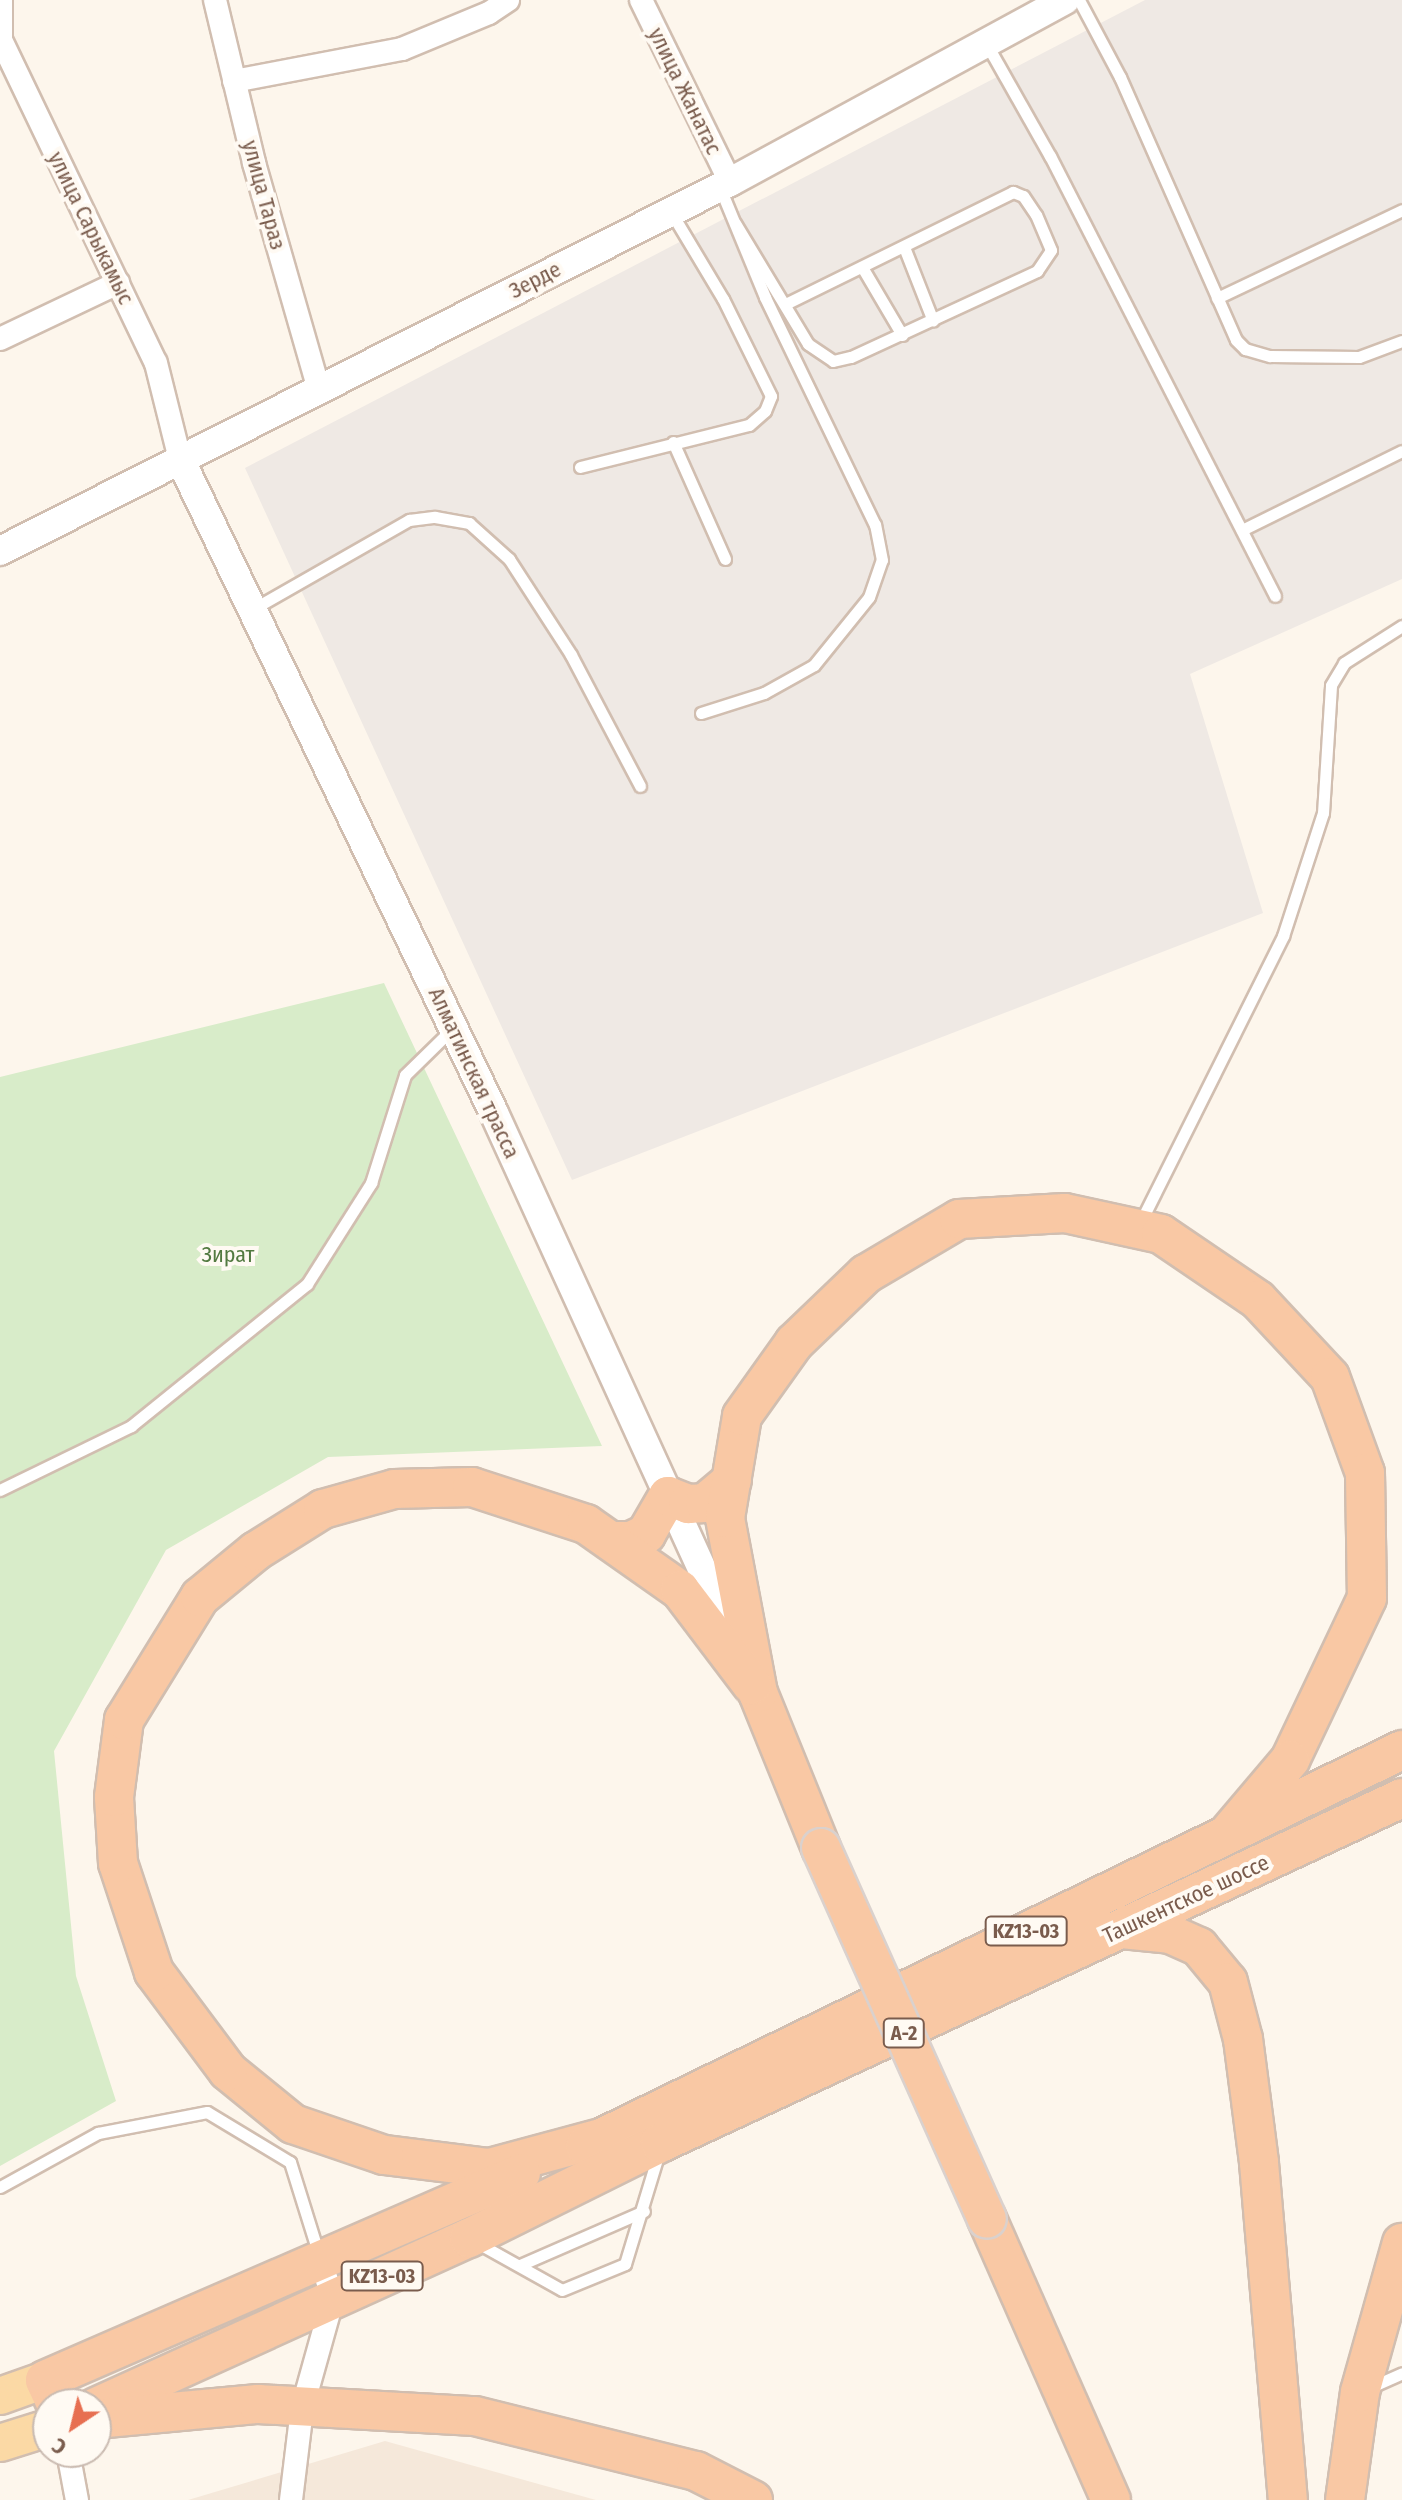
<!DOCTYPE html>
<html>
<head>
<meta charset="utf-8">
<style>
	body { margin:0 }
	#map { position:relative; width:1402px; height:2500px; overflow:hidden; background:#fdf6ec; font-family:"Fira Sans Condensed",sans-serif }
	div>[style] { position:absolute }
	.residential>* { inset:0; background:#f5e8da }
	.industrial>* { inset:0; background:#efe9e4 }
	.green>* { inset:0; background:#d8ecc9 }
	.roads { filter:drop-shadow(2px 0 #d1beb0) drop-shadow(-2px 0 #d1beb0) drop-shadow(0 2px #d1beb0) drop-shadow(0 -2px #d1beb0) }
	.service>* { height:11px; margin:-5.5px; padding:0 5.5px; transform-origin:5.5px; border-radius:5.5px; background:#fff }
	.minor>* { height:22px; margin:-11px; padding:0 11px; transform-origin:11px; border-radius:11px; background:#fff }
	.tertiary>* { height:28px; margin:-14px; padding:0 14px; transform-origin:14px; border-radius:14px; background:#fff }
	.primary>* { height:36px; margin:-18px; padding:0 18px; transform-origin:18px; border-radius:18px; background:#fbd9a5 }
	.trunk>* { height:38px; margin:-19px; padding:0 19px; transform-origin:19px; border-radius:19px; background:#f9c8a4 }
	.bridges { filter:drop-shadow(2px 0 #dad1cd) drop-shadow(-2px 0 #dad1cd) drop-shadow(0 2px #dad1cd) drop-shadow(0 -2px #dad1cd) }
	.trunk-bridge>* { height:38px; margin:-19px; padding:0 19px; transform-origin:19px; border-radius:19px; background:#f9c8a4 }
	span { translate:-50% -50%; white-space:nowrap; text-align:center; line-height:1.15; -webkit-text-stroke:8px #fffaf3; paint-order:stroke }
	.shield-label span { padding:2px 6px; background:#fffaf3; border:2px solid; border-radius:6px; -webkit-text-stroke-width:0 }
	.shield-label { font-size:20px; color:#7a5c4d; font-weight:700 }
	.street-label { font-size:22px; color:#7a5c4d }
	.park-label { font-size:22px; color:#537a41 }
	.north { position:absolute; left:32px; top:2388px; width:80px; height:80px; box-sizing:border-box; background:#fffaf3; border:2px solid #cabbb1; border-radius:50%; rotate:215deg; font-size:22px; font-weight:700; line-height:32px; text-align:center; color:#7a5c4d }
	.north::after { content:''; display:block; margin:auto; width:28px; height:36px; background:#e76f51; clip-path:polygon(50% 0,100% 100%,50% 72%,0 100%) }
</style>
</head>
<body>
<div id="map">
	<div class="residential">
		<i style="clip-path:polygon(385px 2441px,596px 2500px,188px 2500px)"></i>
	</div>
	<div class="industrial">
		<i style="clip-path:polygon(1145px 0,1402px 0,1402px 579px,1190px 674px,1263px 913px,572px 1180px,245px 468px)"></i>
	</div>
	<div class="green">
		<i style="clip-path:polygon(384px 983px,602px 1446px,328px 1457px,166px 1550px,54px 1751px,76px 1976px,116px 2101px,0 2166px,0 1077px)"></i>
	</div>
	<div class="roads">
		<div class="service">
			<i style="left:1079px;top:0;width:87px;rotate:62deg"></i>
			<i style="left:1120px;top:77px;width:287px;rotate:66.2deg"></i>
			<i style="left:1236px;top:340px;width:13px;rotate:45deg"></i>
			<i style="left:1245px;top:349px;width:26px;rotate:16deg"></i>
			<i style="left:1270px;top:356px;width:89px;rotate:0.6deg"></i>
			<i style="left:1359px;top:357px;width:46px;rotate:-20.4deg"></i>
			<i style="left:986px;top:43px;width:130px;rotate:60.5deg"></i>
			<i style="left:1050px;top:156px;width:494px;rotate:62.9deg"></i>
			<i style="left:735px;top:223px;width:141px;rotate:58.9deg"></i>
			<i style="left:808px;top:344px;width:30px;rotate:34deg"></i>
			<i style="left:833px;top:361px;width:18px;rotate:-13deg"></i>
			<i style="left:851px;top:357px;width:205px;rotate:-24.8deg"></i>
			<i style="left:1037px;top:271px;width:25px;rotate:-56deg"></i>
			<i style="left:1051px;top:250px;width:38px;rotate:-113deg"></i>
			<i style="left:1036px;top:215px;width:23px;rotate:-124deg"></i>
			<i style="left:1023px;top:196px;width:11px;rotate:-158deg"></i>
			<i style="left:1013px;top:192px;width:254px;rotate:153.8deg"></i>
			<i style="left:904px;top:247px;width:79px;rotate:68.6deg"></i>
			<i style="left:862px;top:267px;width:79px;rotate:59.5deg"></i>
			<i style="left:1217px;top:298px;width:205px;rotate:-25.4deg"></i>
			<i style="left:673px;top:442px;width:128px;rotate:66deg"></i>
			<i style="left:580px;top:467px;width:174px;rotate:-14deg"></i>
			<i style="left:749px;top:425px;width:21px;rotate:-41deg"></i>
			<i style="left:765px;top:411px;width:16px;rotate:-68deg"></i>
			<i style="left:771px;top:396px;width:108px;rotate:-116.3deg"></i>
			<i style="left:723px;top:299px;width:101px;rotate:-120.9deg"></i>
			<i style="left:1242px;top:530px;width:178px;rotate:-26.3deg"></i>
			<i style="left:253px;top:609px;width:180px;rotate:-29.7deg"></i>
			<i style="left:409px;top:520px;width:26px;rotate:-7deg"></i>
			<i style="left:435px;top:517px;width:35px;rotate:10deg"></i>
			<i style="left:469px;top:523px;width:54px;rotate:42deg"></i>
			<i style="left:509px;top:559px;width:114px;rotate:57.1deg"></i>
			<i style="left:571px;top:655px;width:148px;rotate:62.2deg"></i>
			<i style="left:701px;top:713px;width:66px;rotate:-17.6deg"></i>
			<i style="left:764px;top:693px;width:57px;rotate:-29.2deg"></i>
			<i style="left:814px;top:665px;width:87px;rotate:-51deg"></i>
			<i style="left:869px;top:597px;width:39px;rotate:-71deg"></i>
			<i style="left:882px;top:560px;width:36px;rotate:-101deg"></i>
			<i style="left:875px;top:525px;width:253px;rotate:-115.8deg"></i>
			<i style="left:765px;top:297px;width:118px;rotate:-112.4deg"></i>
			<i style="left:1139px;top:1225px;width:323px;rotate:-63.5deg"></i>
			<i style="left:1283px;top:936px;width:129px;rotate:-72deg"></i>
			<i style="left:1323px;top:813px;width:128px;rotate:-86.4deg"></i>
			<i style="left:1331px;top:685px;width:26px;rotate:-59deg"></i>
			<i style="left:1344px;top:663px;width:69px;rotate:-32.5deg"></i>
			<i style="left:0;top:1490px;width:146px;rotate:-26deg"></i>
			<i style="left:131px;top:1426px;width:226px;rotate:-38.9deg"></i>
			<i style="left:307px;top:1284px;width:120px;rotate:-57.6deg"></i>
			<i style="left:371px;top:1183px;width:113px;rotate:-72.5deg"></i>
			<i style="left:405px;top:1075px;width:67px;rotate:-44.4deg"></i>
			<i style="left:0;top:2187px;width:112px;rotate:-28.9deg"></i>
			<i style="left:98px;top:2133px;width:111px;rotate:-10.9deg"></i>
			<i style="left:207px;top:2112px;width:97px;rotate:31.1deg"></i>
			<i style="left:290px;top:2162px;width:97px;rotate:72.7deg"></i>
			<i style="left:476px;top:2242px;width:98px;rotate:29.2deg"></i>
			<i style="left:562px;top:2290px;width:68px;rotate:-22.4deg"></i>
			<i style="left:625px;top:2264px;width:117px;rotate:-73.1deg"></i>
			<i style="left:520px;top:2265px;width:135px;rotate:-23.5deg"></i>
			<i style="left:1371px;top:2387px;width:34px;rotate:-24deg"></i>
		</div>
		<div class="minor">
			<i style="left:1px;top:0;width:40px;rotate:90deg"></i>
			<i style="left:1px;top:40px;width:358px;rotate:64.4deg"></i>
			<i style="left:156px;top:363px;width:99px;rotate:76deg"></i>
			<i style="left:215px;top:0;width:168px;rotate:76.5deg"></i>
			<i style="left:254px;top:163px;width:235px;rotate:74deg"></i>
			<i style="left:641px;top:0;width:203px;rotate:63.9deg"></i>
			<i style="left:234px;top:81px;width:171px;rotate:-10.8deg"></i>
			<i style="left:402px;top:49px;width:94px;rotate:-22.5deg"></i>
			<i style="left:489px;top:13px;width:23px;rotate:-34deg"></i>
			<i style="left:0;top:339px;width:131px;rotate:-25.4deg"></i>
			<i style="left:68px;top:2452px;width:49px;rotate:79.4deg"></i>
			<i style="left:291px;top:2500px;width:92px;rotate:-83.1deg"></i>
			<i style="left:302px;top:2409px;width:115px;rotate:-74.4deg"></i>
			<i style="left:333px;top:2298px;width:40px;rotate:-108.9deg"></i>
		</div>
		<div class="tertiary">
			<i style="left:180px;top:459px;width:725px;rotate:64.35deg"></i>
			<i style="left:494px;top:1113px;width:588px;rotate:65.48deg"></i>
			<i style="left:0;top:551px;width:818px;rotate:-26.82deg"></i>
			<i style="left:730px;top:182px;width:381px;rotate:-28.5deg"></i>
		</div>
		<div class="primary">
			<i style="left:0;top:2396px;width:48px;rotate:-19.6deg"></i>
			<i style="left:0;top:2443px;width:50px;rotate:-17.4deg"></i>
		</div>
		<div class="trunk">
			<i style="left:611px;top:1541px;width:20px"></i>
			<i style="left:631px;top:1541px;width:17px;rotate:-25deg"></i>
			<i style="left:646px;top:1534px;width:44px;rotate:-59.9deg"></i>
			<i style="left:668px;top:1496px;width:22px;rotate:22deg"></i>
			<i style="left:688px;top:1504px;width:17px;rotate:-3deg"></i>
			<i style="left:705px;top:1503px;width:35px;rotate:-40deg"></i>
			<i style="left:821px;top:1848px;width:167px;rotate:-112.1deg"></i>
			<i style="left:758px;top:1693px;width:178px;rotate:-100.7deg"></i>
			<i style="left:725px;top:1518px;width:103px;rotate:-80.5deg"></i>
			<i style="left:742px;top:1416px;width:90px;rotate:-54.5deg"></i>
			<i style="left:794px;top:1343px;width:100px;rotate:-43.8deg"></i>
			<i style="left:866px;top:1274px;width:108px;rotate:-30.6deg"></i>
			<i style="left:959px;top:1219px;width:106px;rotate:-3.2deg"></i>
			<i style="left:1065px;top:1213px;width:98px;rotate:12.3deg"></i>
			<i style="left:1161px;top:1234px;width:117px;rotate:34.2deg"></i>
			<i style="left:1258px;top:1300px;width:105px;rotate:46.9deg"></i>
			<i style="left:1330px;top:1377px;width:102px;rotate:70deg"></i>
			<i style="left:1365px;top:1473px;width:125px;rotate:89.1deg"></i>
			<i style="left:1367px;top:1598px;width:179px;rotate:115.4deg"></i>
			<i style="left:1290px;top:1760px;width:94px;rotate:130.3deg"></i>
			<i style="left:1122px;top:1929px;width:48px;rotate:5.9deg"></i>
			<i style="left:1170px;top:1934px;width:32px;rotate:24deg"></i>
			<i style="left:1199px;top:1947px;width:45px;rotate:50.4deg"></i>
			<i style="left:1228px;top:1982px;width:59px;rotate:75.3deg"></i>
			<i style="left:1243px;top:2039px;width:125px;rotate:82.6deg"></i>
			<i style="left:1259px;top:2163px;width:338px;rotate:85.1deg"></i>
			<i style="left:608px;top:2136px;width:123px;rotate:164.9deg"></i>
			<i style="left:489px;top:2168px;width:106px;rotate:-172.9deg"></i>
			<i style="left:384px;top:2155px;width:96px;rotate:-161.2deg"></i>
			<i style="left:293px;top:2124px;width:84px;rotate:-140.8deg"></i>
			<i style="left:228px;top:2071px;width:124px;rotate:-126.8deg"></i>
			<i style="left:154px;top:1972px;width:115px;rotate:-108.3deg"></i>
			<i style="left:118px;top:1863px;width:66px;rotate:-93.5deg"></i>
			<i style="left:114px;top:1797px;width:78px;rotate:-82.6deg"></i>
			<i style="left:124px;top:1720px;width:145px;rotate:-58.3deg"></i>
			<i style="left:200px;top:1597px;width:72px;rotate:-39.4deg"></i>
			<i style="left:256px;top:1551px;width:79px;rotate:-32.1deg"></i>
			<i style="left:323px;top:1509px;width:74px;rotate:-15.7deg"></i>
			<i style="left:394px;top:1489px;width:78px;rotate:-1.5deg"></i>
			<i style="left:472px;top:1487px;width:120px;rotate:18deg"></i>
			<i style="left:586px;top:1524px;width:115px;rotate:35.1deg"></i>
			<i style="left:680px;top:1590px;width:119px;rotate:52.8deg"></i>
			<i style="left:585px;top:2146px;width:908px;rotate:-25.86deg"></i>
			<i style="left:987px;top:2219px;width:307px;rotate:66.2deg"></i>
			<i style="left:56px;top:2404px;width:26px;rotate:-115deg"></i>
			<i style="left:45px;top:2380px;width:519px;rotate:-23.5deg"></i>
			<i style="left:96px;top:2407px;width:409px;rotate:-24.4deg"></i>
			<i style="left:469px;top:2238px;width:213px;rotate:-26.4deg"></i>
			<i style="left:660px;top:2143px;width:818px;rotate:-24.94deg"></i>
			<i style="left:96px;top:2419px;width:163px;rotate:-5.3deg"></i>
			<i style="left:258px;top:2404px;width:217px;rotate:3.2deg"></i>
			<i style="left:475px;top:2416px;width:228px;rotate:14deg"></i>
			<i style="left:696px;top:2471px;width:64px;rotate:27deg"></i>
			<i style="left:1345px;top:2500px;width:109px;rotate:-82.1deg"></i>
			<i style="left:1360px;top:2392px;width:155px;rotate:-74.3deg"></i>
		</div>
	</div>
	<div class="bridges">
		<div class="trunk-bridge">
			<i style="left:821px;top:1848px;width:406px;rotate:65.9deg"></i>
		</div>
	</div>
	<div class="shield-label">
		<span style="left:1026px;top:1931px">KZ13-03</span>
		<span style="left:904px;top:2033px">A-2</span>
		<span style="left:382px;top:2276px">KZ13-03</span>
	</div>
	<div class="street-label">
		<span style="left:685px;top:91px;rotate:64deg">улица Жанатас</span>
		<span style="left:264px;top:195px;rotate:75deg">улица Тараз</span>
		<span style="left:91px;top:228px;rotate:64deg">улица Сарыкамыс</span>
		<span style="left:535px;top:280px;rotate:-27deg">Зерде</span>
		<span style="left:474px;top:1073px;rotate:65deg">Алматинская трасса</span>
		<span style="left:1186px;top:1899px;rotate:-25deg">Ташкентское шоссе</span>
	</div>
	<div class="park-label">
		<span style="left:228px;top:1255px">Зират</span>
	</div>
	<div class="north">С</div>
</div>
</body>
</html>
